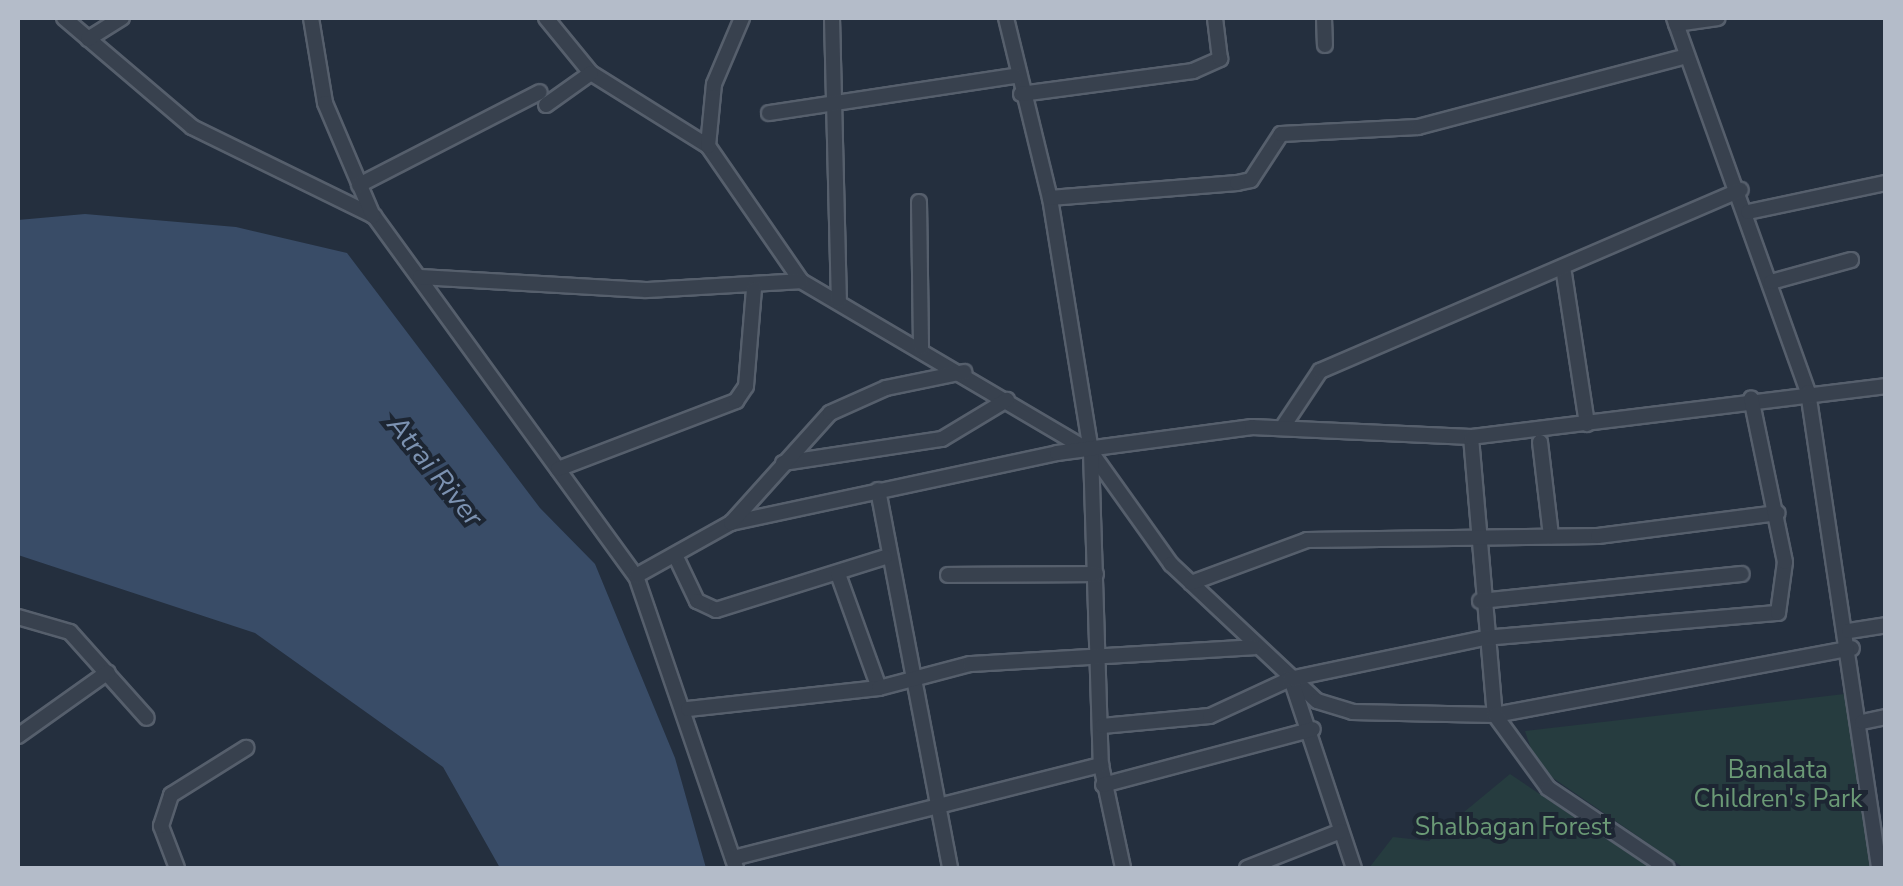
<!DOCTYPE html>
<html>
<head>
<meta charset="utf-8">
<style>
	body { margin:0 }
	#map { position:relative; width:1903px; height:886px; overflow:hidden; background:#242f3e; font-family:"Nunito Sans",sans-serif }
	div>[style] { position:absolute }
	.green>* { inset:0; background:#263c3f }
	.water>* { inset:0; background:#394c67 }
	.roads { filter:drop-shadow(2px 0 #565f6c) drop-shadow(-2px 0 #565f6c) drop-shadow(0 2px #565f6c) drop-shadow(0 -2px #565f6c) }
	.street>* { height:14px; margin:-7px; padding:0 7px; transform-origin:7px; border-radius:7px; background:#38414e }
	span { translate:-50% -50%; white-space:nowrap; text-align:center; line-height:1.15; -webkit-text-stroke:8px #1d2633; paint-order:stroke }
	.park-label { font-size:25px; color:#6b9a76 }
	.water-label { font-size:28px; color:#7c92b1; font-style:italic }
	.frame { position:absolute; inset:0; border:20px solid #b4bcc9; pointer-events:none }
</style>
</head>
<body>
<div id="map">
	<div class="green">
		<i style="clip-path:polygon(1853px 693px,1871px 868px,1684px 868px,1537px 767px,1525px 731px)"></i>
		<i style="clip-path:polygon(1510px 774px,1650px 868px,1369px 868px,1393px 837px,1429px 841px)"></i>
	</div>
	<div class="water">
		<i style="clip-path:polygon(85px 214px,236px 227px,347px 253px,540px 508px,595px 564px,675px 758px,706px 868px,500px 868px,443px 767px,255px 633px,18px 555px,18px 220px)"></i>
	</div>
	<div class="roads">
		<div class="street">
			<i style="left:64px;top:18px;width:168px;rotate:40.4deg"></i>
			<i style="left:192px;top:127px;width:203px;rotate:26.1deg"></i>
			<i style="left:374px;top:216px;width:445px;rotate:54deg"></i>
			<i style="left:636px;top:576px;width:309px;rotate:71.1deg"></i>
			<i style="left:311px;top:18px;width:86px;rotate:80.6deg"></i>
			<i style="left:325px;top:103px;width:123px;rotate:67deg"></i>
			<i style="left:546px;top:18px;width:71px;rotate:50.7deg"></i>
			<i style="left:591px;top:73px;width:138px;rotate:32deg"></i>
			<i style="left:708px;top:146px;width:164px;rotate:55.4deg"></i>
			<i style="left:801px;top:281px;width:337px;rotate:30.5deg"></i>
			<i style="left:1091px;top:452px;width:138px;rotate:54.5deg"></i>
			<i style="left:1171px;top:564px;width:200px;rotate:43.2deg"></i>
			<i style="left:1317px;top:701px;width:37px;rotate:17deg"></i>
			<i style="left:1352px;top:712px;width:143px;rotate:1.2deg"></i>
			<i style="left:1495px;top:715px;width:363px;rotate:-10.6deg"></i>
			<i style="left:832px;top:18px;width:283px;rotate:88.6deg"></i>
			<i style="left:1006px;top:18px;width:185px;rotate:76.3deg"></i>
			<i style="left:1050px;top:198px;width:257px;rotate:80.8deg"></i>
			<i style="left:1091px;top:452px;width:313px;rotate:88.2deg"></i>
			<i style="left:1101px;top:765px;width:105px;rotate:77.9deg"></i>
			<i style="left:1324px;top:18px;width:27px;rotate:88deg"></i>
			<i style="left:1674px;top:18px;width:397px;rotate:70.3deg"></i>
			<i style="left:1808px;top:392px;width:481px;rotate:81.5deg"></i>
			<i style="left:1676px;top:24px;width:42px;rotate:-8.1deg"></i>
			<i style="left:88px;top:39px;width:40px;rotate:-32deg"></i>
			<i style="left:1021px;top:94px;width:174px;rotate:-7.6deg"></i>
			<i style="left:1193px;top:71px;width:30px;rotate:-24deg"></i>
			<i style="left:1220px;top:59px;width:41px;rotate:-97deg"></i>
			<i style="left:546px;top:105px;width:55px;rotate:-35.4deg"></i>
			<i style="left:769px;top:113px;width:249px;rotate:-8.6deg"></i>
			<i style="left:708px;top:146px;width:62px;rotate:-84.5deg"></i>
			<i style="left:714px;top:84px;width:72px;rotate:-67deg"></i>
			<i style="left:359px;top:185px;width:203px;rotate:-27.2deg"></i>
			<i style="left:1050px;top:198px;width:188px;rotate:-4.6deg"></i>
			<i style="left:1237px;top:183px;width:14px;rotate:-12deg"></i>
			<i style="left:1251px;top:180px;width:55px;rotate:-56.9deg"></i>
			<i style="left:1281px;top:134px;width:137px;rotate:-2.9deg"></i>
			<i style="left:1418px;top:127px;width:277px;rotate:-14.8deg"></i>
			<i style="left:919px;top:202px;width:146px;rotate:89.2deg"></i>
			<i style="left:1748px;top:212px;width:141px;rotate:-11.9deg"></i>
			<i style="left:1563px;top:267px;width:159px;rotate:81.3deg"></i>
			<i style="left:420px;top:277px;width:226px;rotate:3.3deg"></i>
			<i style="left:646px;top:290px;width:155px;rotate:-3.3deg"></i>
			<i style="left:1771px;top:282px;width:83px;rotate:-15.4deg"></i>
			<i style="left:1284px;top:425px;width:65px;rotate:-56.3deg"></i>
			<i style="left:1320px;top:371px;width:458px;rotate:-23.3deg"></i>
			<i style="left:1471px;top:437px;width:279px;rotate:85.1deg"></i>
			<i style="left:1495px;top:715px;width:90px;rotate:54deg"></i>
			<i style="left:1548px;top:788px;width:143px;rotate:33.9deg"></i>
			<i style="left:1540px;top:442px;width:95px;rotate:83.3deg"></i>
			<i style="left:783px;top:463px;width:161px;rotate:-8.6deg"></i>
			<i style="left:942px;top:439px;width:76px;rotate:-31deg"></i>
			<i style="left:558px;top:469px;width:191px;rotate:-20.9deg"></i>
			<i style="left:736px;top:401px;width:18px;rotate:-56deg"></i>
			<i style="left:746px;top:386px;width:97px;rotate:-85.3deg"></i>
			<i style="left:878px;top:490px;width:385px;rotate:79.2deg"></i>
			<i style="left:731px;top:523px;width:333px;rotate:-12.1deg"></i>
			<i style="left:1057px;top:453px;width:197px;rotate:-7.6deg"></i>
			<i style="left:1252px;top:427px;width:219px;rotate:2.6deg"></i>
			<i style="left:1471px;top:437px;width:418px;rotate:-7deg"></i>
			<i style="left:676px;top:557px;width:49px;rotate:64.5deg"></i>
			<i style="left:697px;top:601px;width:21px;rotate:25deg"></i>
			<i style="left:716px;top:610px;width:177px;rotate:-17.4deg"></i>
			<i style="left:838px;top:574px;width:121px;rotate:70.2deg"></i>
			<i style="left:948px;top:575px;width:148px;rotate:-0.4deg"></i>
			<i style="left:636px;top:576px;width:109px;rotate:-29.2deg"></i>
			<i style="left:731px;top:523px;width:148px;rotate:-48deg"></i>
			<i style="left:830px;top:413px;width:61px;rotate:-24.1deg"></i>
			<i style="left:886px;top:388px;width:80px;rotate:-11.6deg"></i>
			<i style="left:1191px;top:583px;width:124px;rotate:-20.3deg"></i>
			<i style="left:1307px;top:540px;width:291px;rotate:-0.8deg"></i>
			<i style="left:1598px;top:536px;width:181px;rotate:-7.3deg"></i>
			<i style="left:1480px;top:601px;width:263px;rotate:-5.9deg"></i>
			<i style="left:18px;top:617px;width:54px;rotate:16.1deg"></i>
			<i style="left:70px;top:632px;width:115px;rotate:48.2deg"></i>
			<i style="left:1849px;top:631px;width:37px;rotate:-9deg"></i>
			<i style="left:1293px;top:685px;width:193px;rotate:71.6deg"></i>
			<i style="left:688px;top:709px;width:192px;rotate:-6.3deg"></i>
			<i style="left:879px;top:688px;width:94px;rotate:-14.8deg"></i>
			<i style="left:970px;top:664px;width:285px;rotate:-3.4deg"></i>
			<i style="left:1862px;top:722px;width:25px;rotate:-12deg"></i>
			<i style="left:1102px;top:726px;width:108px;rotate:-5.3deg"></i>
			<i style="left:1210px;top:716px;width:88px;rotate:-24.8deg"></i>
			<i style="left:1290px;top:679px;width:199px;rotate:-11.9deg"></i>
			<i style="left:1485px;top:638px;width:294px;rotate:-4.9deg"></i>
			<i style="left:1778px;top:613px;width:51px;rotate:-82.2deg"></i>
			<i style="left:1785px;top:562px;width:167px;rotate:-101.7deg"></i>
			<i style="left:18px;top:736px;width:110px;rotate:-35.4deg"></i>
			<i style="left:1103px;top:785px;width:217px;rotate:-14.9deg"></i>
			<i style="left:733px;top:858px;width:380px;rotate:-14.2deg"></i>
			<i style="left:177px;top:868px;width:45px;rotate:-110.9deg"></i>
			<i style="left:161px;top:826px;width:33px;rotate:-72deg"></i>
			<i style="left:171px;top:795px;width:89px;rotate:-32.1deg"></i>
			<i style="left:1247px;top:868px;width:101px;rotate:-21.5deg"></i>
		</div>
	</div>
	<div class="park-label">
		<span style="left:1778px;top:785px">Banalata<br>Children's Park</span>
		<span style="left:1513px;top:827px">Shalbagan Forest</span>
	</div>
	<div class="water-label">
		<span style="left:435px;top:471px;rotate:51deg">Atrai River</span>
	</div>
	<div class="frame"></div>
</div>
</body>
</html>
